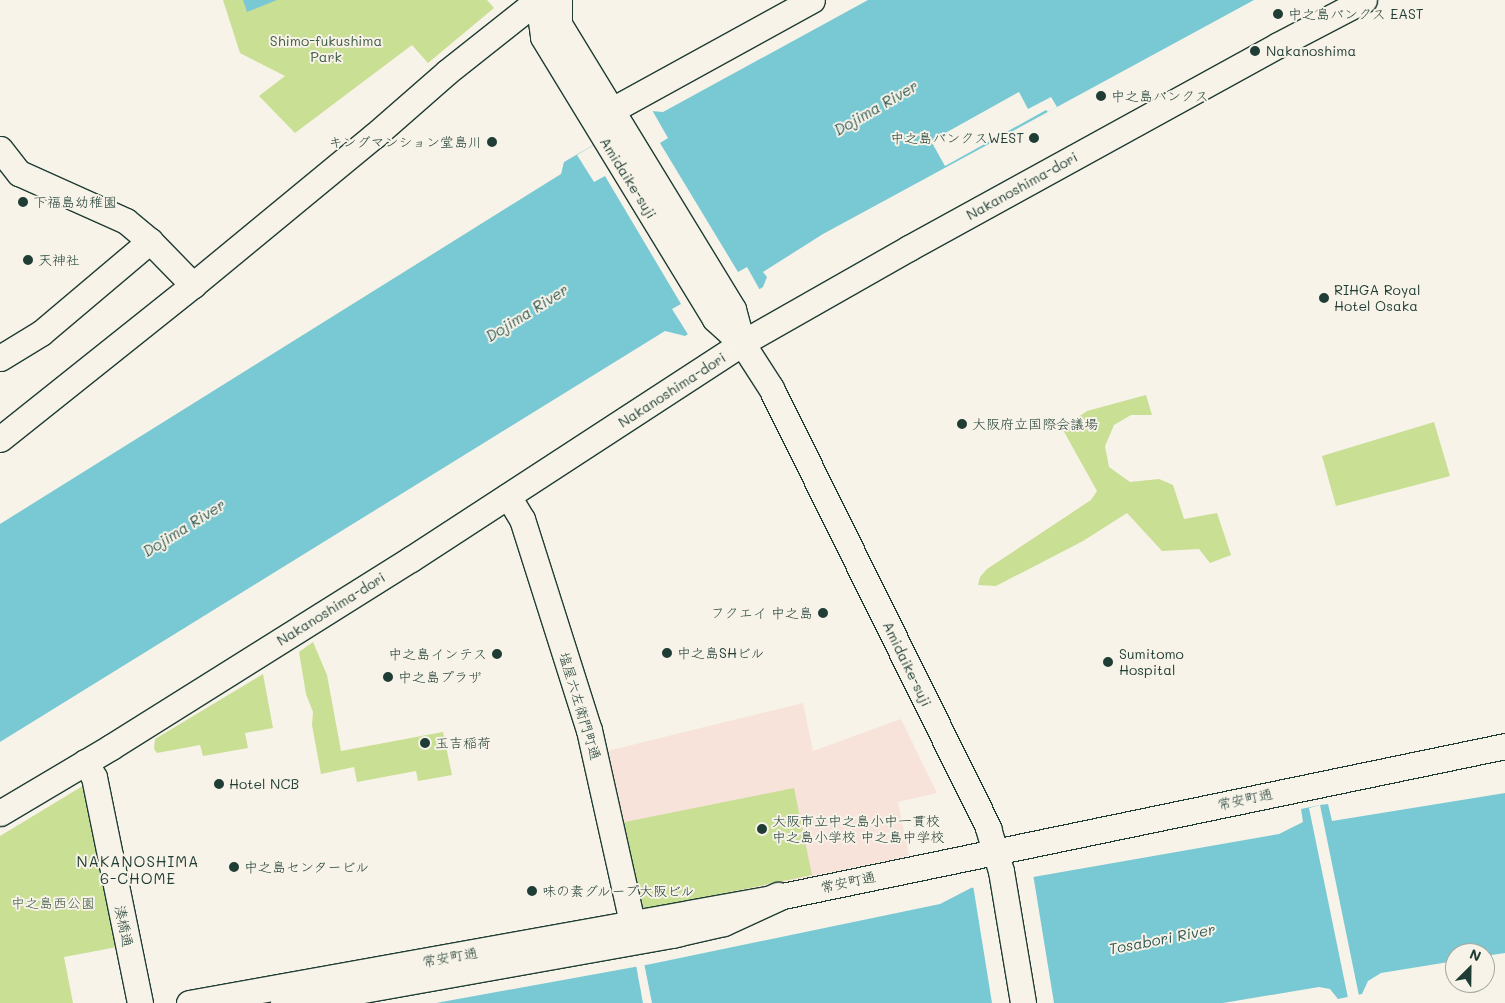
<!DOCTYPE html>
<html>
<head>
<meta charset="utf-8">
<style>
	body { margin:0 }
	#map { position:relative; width:1505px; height:1003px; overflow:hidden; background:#f7f3e8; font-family:Mali,"Klee One",sans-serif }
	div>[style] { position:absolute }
	.built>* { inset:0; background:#f8e3db }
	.green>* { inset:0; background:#c8df94 }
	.water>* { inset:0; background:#79c9d4 }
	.pier>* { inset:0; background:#f7f3e8 }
	.roads { filter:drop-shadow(1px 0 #1f3d34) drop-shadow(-1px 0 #1f3d34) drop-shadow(0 1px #1f3d34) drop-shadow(0 -1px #1f3d34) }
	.minor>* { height:25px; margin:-12.5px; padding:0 12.5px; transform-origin:12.5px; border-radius:12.5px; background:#f7f3e8 }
	.highway>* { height:28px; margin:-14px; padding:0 14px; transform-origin:14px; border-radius:14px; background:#f7f3e8 }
	.dots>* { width:14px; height:14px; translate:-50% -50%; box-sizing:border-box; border:2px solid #f7f3e8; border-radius:50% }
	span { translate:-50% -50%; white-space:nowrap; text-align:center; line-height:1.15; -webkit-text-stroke:4px #f7f3e8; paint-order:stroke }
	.poi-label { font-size:14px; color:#1f3d34 }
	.left { translate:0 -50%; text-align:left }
	.right { translate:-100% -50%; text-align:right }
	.park-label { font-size:14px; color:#415d47 }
	.street-label { font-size:14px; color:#1f3d34 }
	.water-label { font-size:15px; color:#315954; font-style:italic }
	.neighbourhood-label { font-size:15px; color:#1f3d34; letter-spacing:1px }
	.north { position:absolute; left:1445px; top:943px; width:50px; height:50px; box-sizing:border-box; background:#f7f3e8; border:1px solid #a1aaa0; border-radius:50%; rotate:23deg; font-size:14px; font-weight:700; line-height:20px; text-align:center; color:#1f3d34 }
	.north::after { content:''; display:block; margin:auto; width:18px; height:22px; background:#1f3d34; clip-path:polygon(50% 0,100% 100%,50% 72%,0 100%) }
</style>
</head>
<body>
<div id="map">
	<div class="built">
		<i style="clip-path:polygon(803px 703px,813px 751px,901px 719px,937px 793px,898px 802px,909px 856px,643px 911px,603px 752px)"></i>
	</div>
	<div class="green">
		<i style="clip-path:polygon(223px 0,487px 0,494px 8px,428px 63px,412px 45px,295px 133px,259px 96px,285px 76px,240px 53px)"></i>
		<i style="clip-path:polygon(1146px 395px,1152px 415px,1131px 415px,1114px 425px,1105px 446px,1109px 467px,1130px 482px,1159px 479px,1173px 485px,1184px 519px,1217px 513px,1231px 555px,1210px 563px,1199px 549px,1162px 551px,1127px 513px,1083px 541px,996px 586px,978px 585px,980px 577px,987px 569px,1091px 500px,1097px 491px,1062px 428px,1087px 411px)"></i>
		<i style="clip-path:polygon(1434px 422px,1450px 476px,1336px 506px,1322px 456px)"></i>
		<i style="clip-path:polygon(313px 642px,327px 675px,341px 751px,443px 732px,452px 775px,418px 781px,416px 771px,357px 782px,354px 767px,321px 774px,312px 725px,313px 712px,306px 694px,299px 652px)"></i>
		<i style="clip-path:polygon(263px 674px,273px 728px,245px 733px,248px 748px,203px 756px,200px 745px,157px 753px,154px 749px,155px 739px)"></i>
		<i style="clip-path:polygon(81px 787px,85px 788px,117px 947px,64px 957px,73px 1003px,0 1003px,0 836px)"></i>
		<i style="clip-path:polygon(794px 788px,812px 875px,643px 910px,639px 907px,620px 823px)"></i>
	</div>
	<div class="water">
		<i style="clip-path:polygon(243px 0,277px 0,247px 12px)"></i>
		<i style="clip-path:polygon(868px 0,1254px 0,823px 234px,763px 272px,767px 277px,763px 287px,685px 336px,665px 331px,0 742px,0 524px,561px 174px,564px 162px,652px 111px,663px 112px)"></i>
		<i style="clip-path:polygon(1505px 793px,1505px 953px,1485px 956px,1485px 953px,1455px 953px,1455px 961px,1381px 973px,1368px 981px,1362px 994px,1338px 999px,1330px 989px,1319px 987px,1223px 1003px,436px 1003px,651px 964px,940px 904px,971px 888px,1279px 834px,1303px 822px,1301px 809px,1320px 805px,1328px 804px,1332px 821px)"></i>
	</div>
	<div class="pier">
		<i style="clip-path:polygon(1019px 92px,1028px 109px,1051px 97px,1057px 107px,1048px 112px,1046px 110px,945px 166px,931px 141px)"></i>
		<i style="clip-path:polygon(652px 110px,668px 138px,660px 143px,738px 272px,747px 267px,761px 292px,689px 336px,672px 309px,681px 304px,605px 176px,594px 182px,577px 155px)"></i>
		<i style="clip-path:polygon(1320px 805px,1359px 996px,1357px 998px,1348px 998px,1309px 808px)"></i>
		<i style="clip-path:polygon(1033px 874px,1054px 1003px,992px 1003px,973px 885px)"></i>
		<i style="clip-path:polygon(644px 963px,652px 1003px,643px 1003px,636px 965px)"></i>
	</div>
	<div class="roads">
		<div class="minor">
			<i style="left:538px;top:0;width:37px;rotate:82deg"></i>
			<i style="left:543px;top:37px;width:330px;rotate:58.6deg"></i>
			<i style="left:715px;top:319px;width:36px;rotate:42deg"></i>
			<i style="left:559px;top:0;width:24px;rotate:90deg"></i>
			<i style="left:559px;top:24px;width:334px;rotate:58.6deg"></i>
			<i style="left:733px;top:309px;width:35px;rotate:75deg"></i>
			<i style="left:742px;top:343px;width:54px;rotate:57.2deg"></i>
			<i style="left:771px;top:388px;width:491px;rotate:63.7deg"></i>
			<i style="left:988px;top:828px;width:45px;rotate:73.2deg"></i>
			<i style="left:1001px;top:871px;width:134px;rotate:80.5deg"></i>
			<i style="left:612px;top:110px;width:228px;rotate:-28.8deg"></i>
			<i style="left:0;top:149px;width:31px;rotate:52deg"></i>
			<i style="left:19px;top:173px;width:117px;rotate:24.2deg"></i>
			<i style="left:126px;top:221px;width:31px;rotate:40deg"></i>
			<i style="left:150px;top:241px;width:62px;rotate:45.7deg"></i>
			<i style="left:0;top:358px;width:48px;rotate:-31.4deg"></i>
			<i style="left:41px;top:333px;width:143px;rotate:-40.2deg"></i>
			<i style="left:0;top:439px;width:247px;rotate:-38.6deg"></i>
			<i style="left:193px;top:285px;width:234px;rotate:-39.5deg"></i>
			<i style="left:374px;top:136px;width:97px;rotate:-41.2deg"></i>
			<i style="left:447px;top:72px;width:116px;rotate:-38.4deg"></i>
			<i style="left:508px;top:496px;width:27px;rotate:59deg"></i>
			<i style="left:522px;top:519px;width:221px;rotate:72.4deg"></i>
			<i style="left:589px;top:730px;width:198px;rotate:77.4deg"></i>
			<i style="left:85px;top:762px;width:17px;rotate:59deg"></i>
			<i style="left:94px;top:777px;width:231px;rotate:78.5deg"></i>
			<i style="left:0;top:813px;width:129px;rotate:-30.7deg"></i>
			<i style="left:111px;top:747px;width:354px;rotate:-32.1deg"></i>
			<i style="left:411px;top:559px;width:395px;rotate:-33.1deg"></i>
			<i style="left:742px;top:343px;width:192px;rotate:-29.6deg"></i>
			<i style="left:909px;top:248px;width:421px;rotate:-28.8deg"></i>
			<i style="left:1278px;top:45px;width:97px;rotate:-27.6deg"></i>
			<i style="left:189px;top:1003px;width:598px;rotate:-10.2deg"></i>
			<i style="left:778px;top:897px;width:743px;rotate:-11.73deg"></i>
		</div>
		<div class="highway">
			<i style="left:285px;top:1003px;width:393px;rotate:-10.1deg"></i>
			<i style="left:672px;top:934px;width:53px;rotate:-13deg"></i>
			<i style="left:724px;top:922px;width:60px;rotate:-24.8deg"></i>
		</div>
	</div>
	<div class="dots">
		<i style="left:1278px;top:14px;background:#1f3d34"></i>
		<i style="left:1255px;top:51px;background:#1f3d34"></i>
		<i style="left:1101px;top:96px;background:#1f3d34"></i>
		<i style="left:1034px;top:138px;background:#1f3d34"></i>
		<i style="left:492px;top:142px;background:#1f3d34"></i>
		<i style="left:23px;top:202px;background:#1f3d34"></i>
		<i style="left:28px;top:260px;background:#1f3d34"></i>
		<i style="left:1324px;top:298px;background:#1f3d34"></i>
		<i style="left:962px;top:424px;background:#1f3d34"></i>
		<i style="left:823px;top:613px;background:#1f3d34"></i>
		<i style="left:667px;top:653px;background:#1f3d34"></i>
		<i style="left:497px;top:654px;background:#1f3d34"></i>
		<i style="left:1108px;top:662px;background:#1f3d34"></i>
		<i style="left:388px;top:677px;background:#1f3d34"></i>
		<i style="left:425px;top:743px;background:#1f3d34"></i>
		<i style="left:219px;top:784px;background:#1f3d34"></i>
		<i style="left:762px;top:829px;background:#1f3d34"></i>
		<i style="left:234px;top:867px;background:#1f3d34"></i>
		<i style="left:532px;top:891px;background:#1f3d34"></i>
	</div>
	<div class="poi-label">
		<span class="left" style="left:1288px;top:14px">中之島バンクス EAST</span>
		<span class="left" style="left:1266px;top:51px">Nakanoshima</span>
		<span class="left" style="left:1111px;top:96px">中之島バンクス</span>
		<span class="right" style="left:1024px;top:138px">中之島バンクスWEST</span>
		<span class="right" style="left:482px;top:142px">キングマンション堂島川</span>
		<span class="left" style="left:33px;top:202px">下福島幼稚園</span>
		<span class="left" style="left:38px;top:260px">天神社</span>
		<span class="left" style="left:1334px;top:298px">RIHGA Royal<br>Hotel Osaka</span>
		<span class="left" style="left:972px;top:424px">大阪府立国際会議場</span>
		<span class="right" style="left:813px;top:613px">フクエイ 中之島</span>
		<span class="left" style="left:677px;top:653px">中之島SHビル</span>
		<span class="right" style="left:487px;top:654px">中之島インテス</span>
		<span class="left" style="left:1119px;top:662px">Sumitomo<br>Hospital</span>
		<span class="left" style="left:398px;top:677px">中之島プラザ</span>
		<span class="left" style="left:435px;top:743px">玉吉稲荷</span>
		<span class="left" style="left:229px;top:784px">Hotel NCB</span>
		<span class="left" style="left:772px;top:829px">大阪市立中之島小中一貫校<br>中之島小学校 中之島中学校</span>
		<span class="left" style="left:244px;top:867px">中之島センタービル</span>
		<span class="left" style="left:542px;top:891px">味の素グループ大阪ビル</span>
	</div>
	<div class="park-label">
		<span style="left:326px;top:49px">Shimo-fukushima<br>Park</span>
		<span style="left:53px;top:903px">中之島西公園</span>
	</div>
	<div class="street-label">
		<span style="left:628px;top:178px;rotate:58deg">Amidaike-suji</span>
		<span style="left:1022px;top:186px;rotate:-29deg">Nakanoshima-dori</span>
		<span style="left:672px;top:390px;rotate:-33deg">Nakanoshima-dori</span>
		<span style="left:331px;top:609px;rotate:-32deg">Nakanoshima-dori</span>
		<span style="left:907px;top:664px;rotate:64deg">Amidaike-suji</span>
		<span style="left:580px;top:706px;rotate:73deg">塩屋六左衛門町通</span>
		<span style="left:1245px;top:799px;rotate:-12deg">常安町通</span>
		<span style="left:848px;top:882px;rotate:-12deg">常安町通</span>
		<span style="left:124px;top:926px;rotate:78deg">湊橋通</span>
		<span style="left:450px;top:957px;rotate:-10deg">常安町通</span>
	</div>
	<div class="water-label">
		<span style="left:876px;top:108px;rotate:-30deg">Dojima River</span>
		<span style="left:527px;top:313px;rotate:-32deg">Dojima River</span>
		<span style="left:184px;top:528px;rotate:-32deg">Dojima River</span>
		<span style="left:1162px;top:939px;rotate:-11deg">Tosabori River</span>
	</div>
	<div class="neighbourhood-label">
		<span style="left:138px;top:870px">NAKANOSHIMA<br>6-CHOME</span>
	</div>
	<div class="north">N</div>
</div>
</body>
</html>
